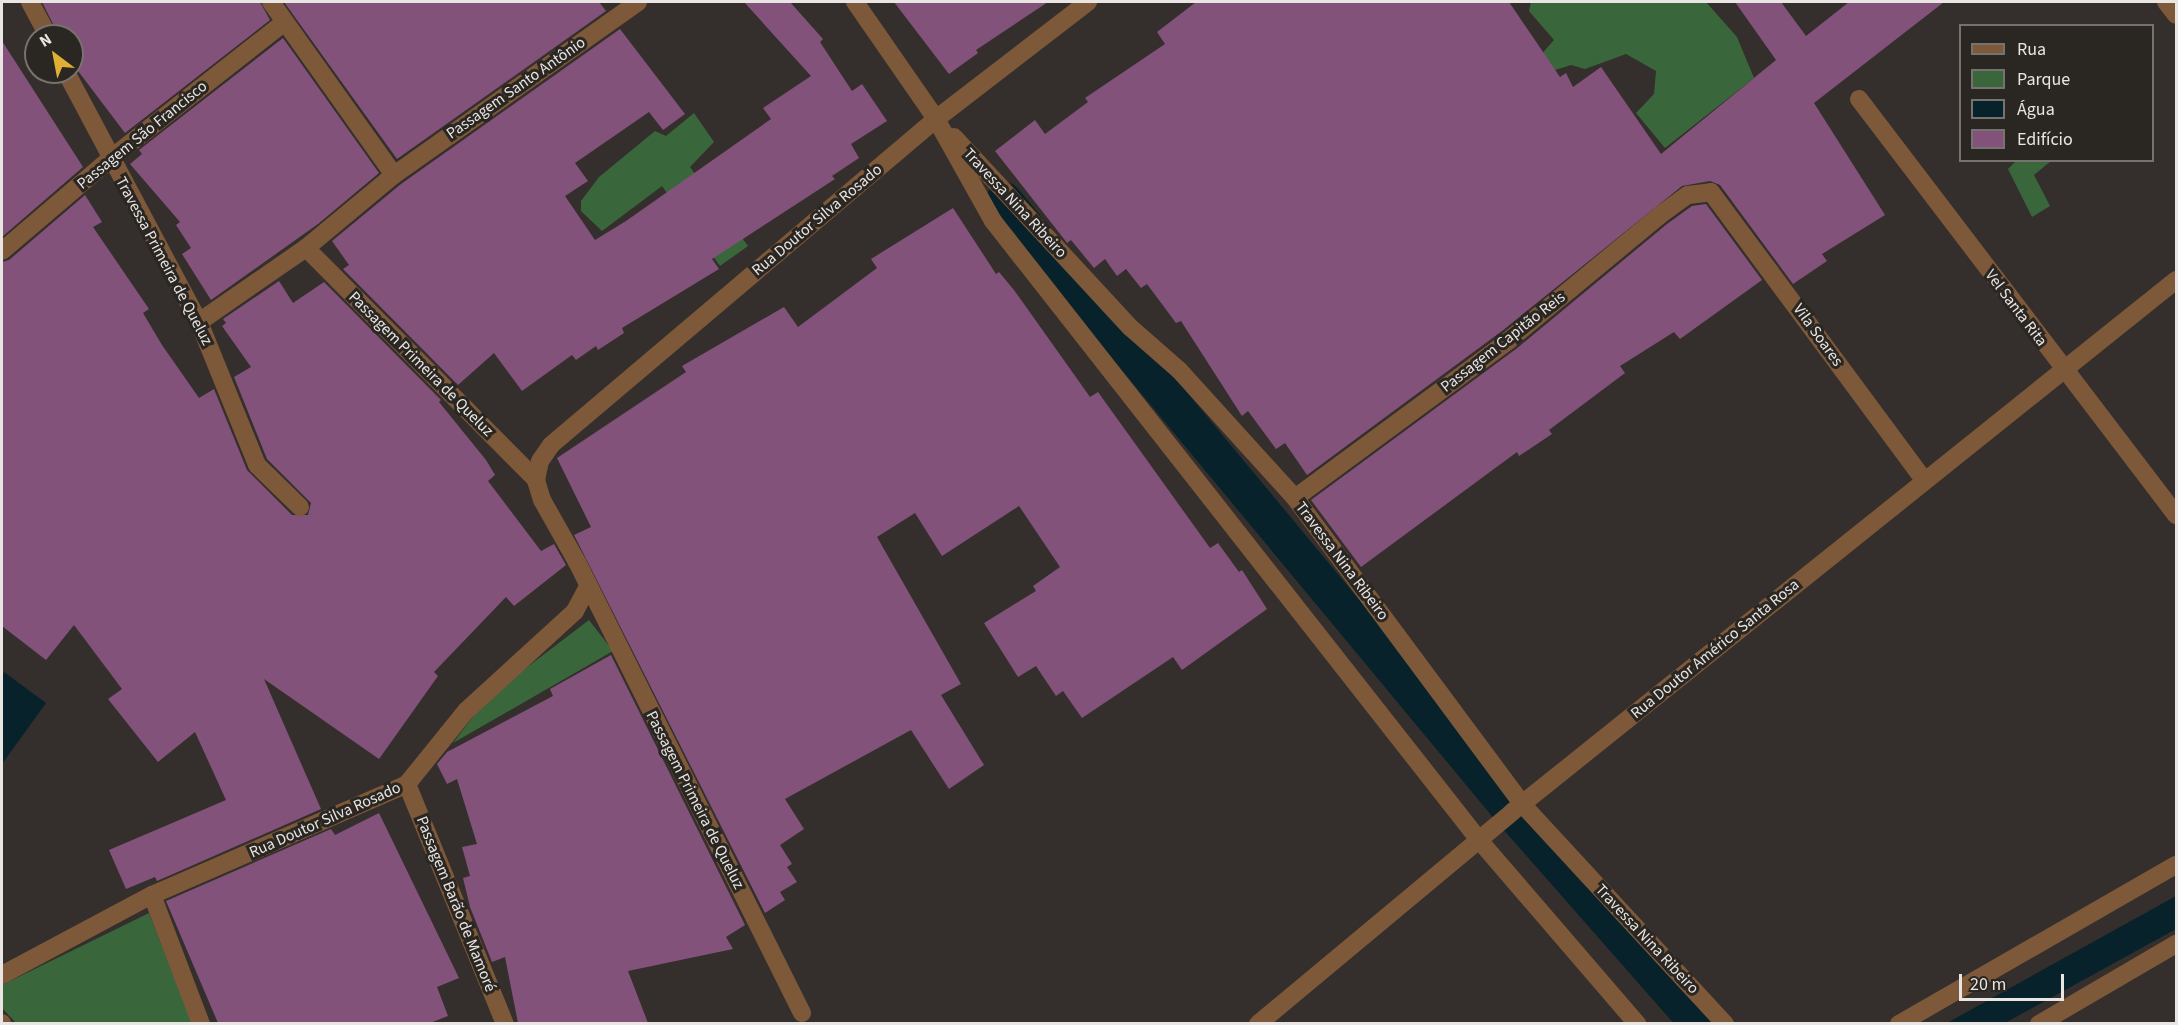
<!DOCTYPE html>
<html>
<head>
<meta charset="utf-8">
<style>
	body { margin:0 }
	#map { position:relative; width:2178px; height:1025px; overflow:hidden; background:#342f2c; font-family:"Source Sans 3",sans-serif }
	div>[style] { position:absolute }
	.green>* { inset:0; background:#39663b }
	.water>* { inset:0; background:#07222a }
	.canal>* { height:36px; margin:-18px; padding:0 18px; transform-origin:18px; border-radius:18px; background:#07222a }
	.building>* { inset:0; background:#83527b }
	.minor>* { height:18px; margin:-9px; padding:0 9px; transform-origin:9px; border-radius:9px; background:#7d5839 }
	span { translate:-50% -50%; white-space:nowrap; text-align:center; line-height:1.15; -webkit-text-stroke:6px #2a2622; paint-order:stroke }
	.street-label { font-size:16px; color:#e8e5e3 }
	.frame { position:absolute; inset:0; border:3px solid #e8e5e3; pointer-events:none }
	.legend { position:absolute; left:1959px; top:24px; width:195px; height:138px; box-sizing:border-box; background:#2a2622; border:2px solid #76726f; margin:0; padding:8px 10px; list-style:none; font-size:18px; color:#e8e5e3 }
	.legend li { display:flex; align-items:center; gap:12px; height:30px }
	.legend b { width:30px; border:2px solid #76726f }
	.north { position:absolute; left:24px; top:24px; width:60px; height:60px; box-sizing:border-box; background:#2a2622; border:2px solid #76726f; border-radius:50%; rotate:328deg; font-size:16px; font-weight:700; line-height:24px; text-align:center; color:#e8e5e3 }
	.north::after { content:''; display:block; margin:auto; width:21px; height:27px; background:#dfb034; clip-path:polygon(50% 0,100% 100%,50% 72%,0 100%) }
	.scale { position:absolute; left:1959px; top:974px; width:105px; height:27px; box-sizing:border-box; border:3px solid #e8e5e3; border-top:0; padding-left:8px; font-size:18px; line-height:21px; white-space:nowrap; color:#e8e5e3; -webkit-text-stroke:4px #2a2622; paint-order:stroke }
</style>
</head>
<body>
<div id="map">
	<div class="green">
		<i style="clip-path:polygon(1531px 2px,1706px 2px,1737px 37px,1754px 78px,1665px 148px,1636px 113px,1654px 94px,1656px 71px,1626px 54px,1585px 69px,1571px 65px,1552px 71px,1539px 57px,1554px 40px,1529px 11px)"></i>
		<i style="clip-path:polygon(694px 113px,714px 142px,690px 167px,748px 246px,720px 266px,662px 186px,602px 231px,581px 211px,581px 201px,599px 177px,655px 131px,666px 136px)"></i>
		<i style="clip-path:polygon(2016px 161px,2051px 161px,2034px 175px,2050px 206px,2032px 217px,2008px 169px)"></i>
		<i style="clip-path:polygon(589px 620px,613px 651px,453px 743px,488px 697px)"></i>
		<i style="clip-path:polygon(149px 913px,192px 1023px,16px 1023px,2px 1008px,2px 985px)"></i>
	</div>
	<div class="water">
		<i style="clip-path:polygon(4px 672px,46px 703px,2px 764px,2px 675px)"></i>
		<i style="clip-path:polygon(2176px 896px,2176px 929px,2005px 1023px,1947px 1023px)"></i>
	</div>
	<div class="canal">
		<i style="left:1004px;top:200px;width:795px;rotate:50.31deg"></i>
		<i style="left:1512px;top:812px;width:282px;rotate:48.7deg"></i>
	</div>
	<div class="building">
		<i style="clip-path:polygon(42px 2px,260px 2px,270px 20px,125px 133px,72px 63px,72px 36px,59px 36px)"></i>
		<i style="clip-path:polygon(284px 2px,599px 2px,606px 11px,397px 159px)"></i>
		<i style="clip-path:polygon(744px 2px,790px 2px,823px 39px,820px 42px,852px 91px,862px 84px,887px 121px,851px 144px,859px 158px,832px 176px,835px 179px,712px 259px,719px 269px,622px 328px,624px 333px,598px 350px,596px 346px,576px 360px,572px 355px,522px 391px,494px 353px,458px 385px,343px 269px,349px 265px,332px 241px,401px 184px,620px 29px,685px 114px,663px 130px,649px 112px,575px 163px,588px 181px,565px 196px,595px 240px,626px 221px,771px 119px,763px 108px,811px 76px)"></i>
		<i style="clip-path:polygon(894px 2px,1048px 2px,976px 50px,978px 53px,949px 74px)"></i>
		<i style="clip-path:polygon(1196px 2px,1509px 2px,1560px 77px,1566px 73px,1573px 87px,1601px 67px,1661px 154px,1776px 60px,1735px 2px,1781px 2px,1806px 36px,1849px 2px,1944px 2px,1814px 103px,1885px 215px,1822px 254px,1827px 261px,1793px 284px,1720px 185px,1710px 181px,1682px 186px,1502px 331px,1307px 475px,1285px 443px,1276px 449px,1248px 411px,1242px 416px,1181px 321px,1176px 323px,1147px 284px,1141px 288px,1126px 269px,1117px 276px,1105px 259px,1094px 268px,1071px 240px,1067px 243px,1064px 239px,995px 151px,1035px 120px,1045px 134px,1088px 102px,1085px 98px,1165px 44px,1157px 32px)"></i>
		<i style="clip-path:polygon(283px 38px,379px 173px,318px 224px,211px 300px,182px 254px,191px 248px,176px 225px,180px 222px,130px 164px,142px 154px,139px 150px)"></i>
		<i style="clip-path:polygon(2px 41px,83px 167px,2px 237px)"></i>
		<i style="clip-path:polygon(85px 195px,102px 222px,93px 227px,149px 309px,143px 313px,162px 345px,199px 398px,214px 389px,247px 470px,292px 515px,308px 515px,311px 503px,267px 459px,234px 377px,251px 367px,222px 326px,226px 323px,223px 319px,279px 281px,293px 303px,324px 282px,441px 400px,439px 402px,486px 460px,495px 475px,488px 481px,541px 551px,554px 544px,566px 565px,514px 606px,506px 597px,434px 672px,438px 676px,379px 759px,264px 679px,321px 809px,157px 881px,155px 877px,126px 889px,109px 850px,226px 800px,195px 732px,158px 762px,108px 699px,122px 689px,74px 625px,46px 660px,2px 626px,2px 262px,9px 260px)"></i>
		<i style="clip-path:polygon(1706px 204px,1762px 280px,1680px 339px,1674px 332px,1620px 366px,1625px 373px,1549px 430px,1552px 434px,1519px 456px,1517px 452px,1361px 567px,1311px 500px,1516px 349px,1667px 224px,1692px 206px)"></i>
		<i style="clip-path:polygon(953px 208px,996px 274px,999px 272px,1014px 290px,1090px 397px,1098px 392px,1210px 548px,1218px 543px,1239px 572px,1242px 570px,1267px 609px,1182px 670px,1173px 657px,1082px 718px,1063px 691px,1056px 696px,1036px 666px,1018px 677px,984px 623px,1036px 591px,1033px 586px,1060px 567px,1019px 506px,942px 556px,915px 513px,877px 537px,961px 684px,941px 695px,984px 765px,949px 789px,911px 730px,785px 799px,804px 829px,780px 845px,792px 864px,787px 867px,797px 882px,780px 892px,785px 900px,765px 913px,574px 535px,591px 527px,557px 458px,686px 372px,682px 366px,784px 307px,798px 327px,877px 268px,871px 259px)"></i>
		<i style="clip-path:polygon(611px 655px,745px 925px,726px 937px,733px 949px,628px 971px,648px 1023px,518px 1023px,505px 957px,492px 962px,470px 907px,463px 878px,470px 876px,462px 847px,477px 844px,457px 779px,447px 784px,437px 764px,447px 752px,553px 696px,550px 689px)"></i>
		<i style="clip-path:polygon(379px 813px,459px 978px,437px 987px,448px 1016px,430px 1023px,218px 1023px,166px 901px,331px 829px,335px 835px)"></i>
	</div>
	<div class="minor">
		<i style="left:30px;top:2px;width:38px;rotate:62deg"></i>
		<i style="left:271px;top:2px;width:212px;rotate:54.6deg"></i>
		<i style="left:855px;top:2px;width:142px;rotate:55.3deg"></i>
		<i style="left:936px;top:119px;width:117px;rotate:60.8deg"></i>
		<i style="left:993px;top:221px;width:787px;rotate:51.86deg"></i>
		<i style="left:1479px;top:840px;width:243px;rotate:49.3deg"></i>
		<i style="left:2166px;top:2px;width:16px;rotate:52deg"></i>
		<i style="left:66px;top:72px;width:283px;rotate:62deg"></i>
		<i style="left:199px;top:322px;width:154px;rotate:67.9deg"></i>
		<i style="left:257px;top:465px;width:60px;rotate:44.3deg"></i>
		<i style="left:1859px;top:99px;width:523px;rotate:52.69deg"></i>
		<i style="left:954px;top:137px;width:260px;rotate:47.2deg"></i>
		<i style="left:1131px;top:328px;width:64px;rotate:41.2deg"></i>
		<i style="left:1179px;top:370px;width:173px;rotate:47.8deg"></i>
		<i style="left:1295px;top:498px;width:382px;rotate:53.4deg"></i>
		<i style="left:1523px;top:805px;width:298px;rotate:47.3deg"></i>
		<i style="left:306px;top:248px;width:327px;rotate:45.2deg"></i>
		<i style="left:2px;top:251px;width:142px;rotate:-40.4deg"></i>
		<i style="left:110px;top:159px;width:222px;rotate:-38.1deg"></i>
		<i style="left:199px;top:322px;width:130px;rotate:-34.7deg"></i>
		<i style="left:306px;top:248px;width:114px;rotate:-39.7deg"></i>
		<i style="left:394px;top:175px;width:299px;rotate:-35.3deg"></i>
		<i style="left:1295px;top:498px;width:266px;rotate:-36.4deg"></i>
		<i style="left:1509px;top:340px;width:196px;rotate:-39.6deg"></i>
		<i style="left:1660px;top:215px;width:34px;rotate:-36deg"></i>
		<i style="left:1688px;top:195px;width:23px;rotate:-7deg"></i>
		<i style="left:1711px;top:192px;width:358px;rotate:53.5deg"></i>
		<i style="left:407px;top:784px;width:259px;rotate:67.8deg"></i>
		<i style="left:152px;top:895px;width:138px;rotate:69.2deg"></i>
		<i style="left:2px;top:975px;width:170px;rotate:-28.1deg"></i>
		<i style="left:152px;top:895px;width:278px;rotate:-23.5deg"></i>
		<i style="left:407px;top:784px;width:94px;rotate:-51.1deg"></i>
		<i style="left:466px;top:711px;width:148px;rotate:-42.5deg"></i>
		<i style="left:575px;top:611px;width:27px;rotate:-62deg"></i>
		<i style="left:802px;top:1013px;width:504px;rotate:-116.51deg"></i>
		<i style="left:577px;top:562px;width:71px;rotate:-119.4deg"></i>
		<i style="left:542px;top:500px;width:21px;rotate:-107deg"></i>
		<i style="left:536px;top:480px;width:19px;rotate:-78deg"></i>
		<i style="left:540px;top:461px;width:19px;rotate:-55deg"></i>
		<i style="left:551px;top:445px;width:504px;rotate:-40.26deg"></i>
		<i style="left:936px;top:119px;width:192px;rotate:-37.6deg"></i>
		<i style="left:2px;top:1023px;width:1px;rotate:90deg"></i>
		<i style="left:1258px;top:1024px;width:331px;rotate:-39.8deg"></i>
		<i style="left:1512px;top:812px;width:851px;rotate:-38.7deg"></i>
		<i style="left:1899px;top:1024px;width:319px;rotate:-29.9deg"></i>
		<i style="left:2039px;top:1024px;width:159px;rotate:-30.3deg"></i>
	</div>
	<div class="street-label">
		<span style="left:516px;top:88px;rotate:-35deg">Passagem Santo Antônio</span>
		<span style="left:142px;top:135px;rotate:-39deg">Passagem São Francisco</span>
		<span style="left:1015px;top:203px;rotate:47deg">Travessa Nina Ribeiro</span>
		<span style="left:817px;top:220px;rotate:-40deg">Rua Doutor Silva Rosado</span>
		<span style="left:164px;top:261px;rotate:62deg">Travessa Primeira de Queluz</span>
		<span style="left:2016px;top:308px;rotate:53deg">Vel Santa Rita</span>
		<span style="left:1818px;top:335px;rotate:54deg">Vila Soares</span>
		<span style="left:1503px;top:342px;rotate:-38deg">Passagem Capitão Reis</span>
		<span style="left:421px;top:364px;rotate:45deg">Passagem Primeira de Queluz</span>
		<span style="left:1342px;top:561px;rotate:53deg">Travessa Nina Ribeiro</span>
		<span style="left:1715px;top:649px;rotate:-39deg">Rua Doutor Américo Santa Rosa</span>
		<span style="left:695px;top:800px;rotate:63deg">Passagem Primeira de Queluz</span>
		<span style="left:325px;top:820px;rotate:-24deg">Rua Doutor Silva Rosado</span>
		<span style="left:456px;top:904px;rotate:68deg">Passagem Barão de Mamoré</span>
		<span style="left:1647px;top:939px;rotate:47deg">Travessa Nina Ribeiro</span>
	</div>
	<div class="frame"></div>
	<ul class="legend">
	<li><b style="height:8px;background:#7d5839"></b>Rua</li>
	<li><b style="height:16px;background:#39663b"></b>Parque</li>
	<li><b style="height:16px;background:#07222a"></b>Água</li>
	<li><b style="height:16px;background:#83527b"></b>Edifício</li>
	</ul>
	<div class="north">N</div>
	<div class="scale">20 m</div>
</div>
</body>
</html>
